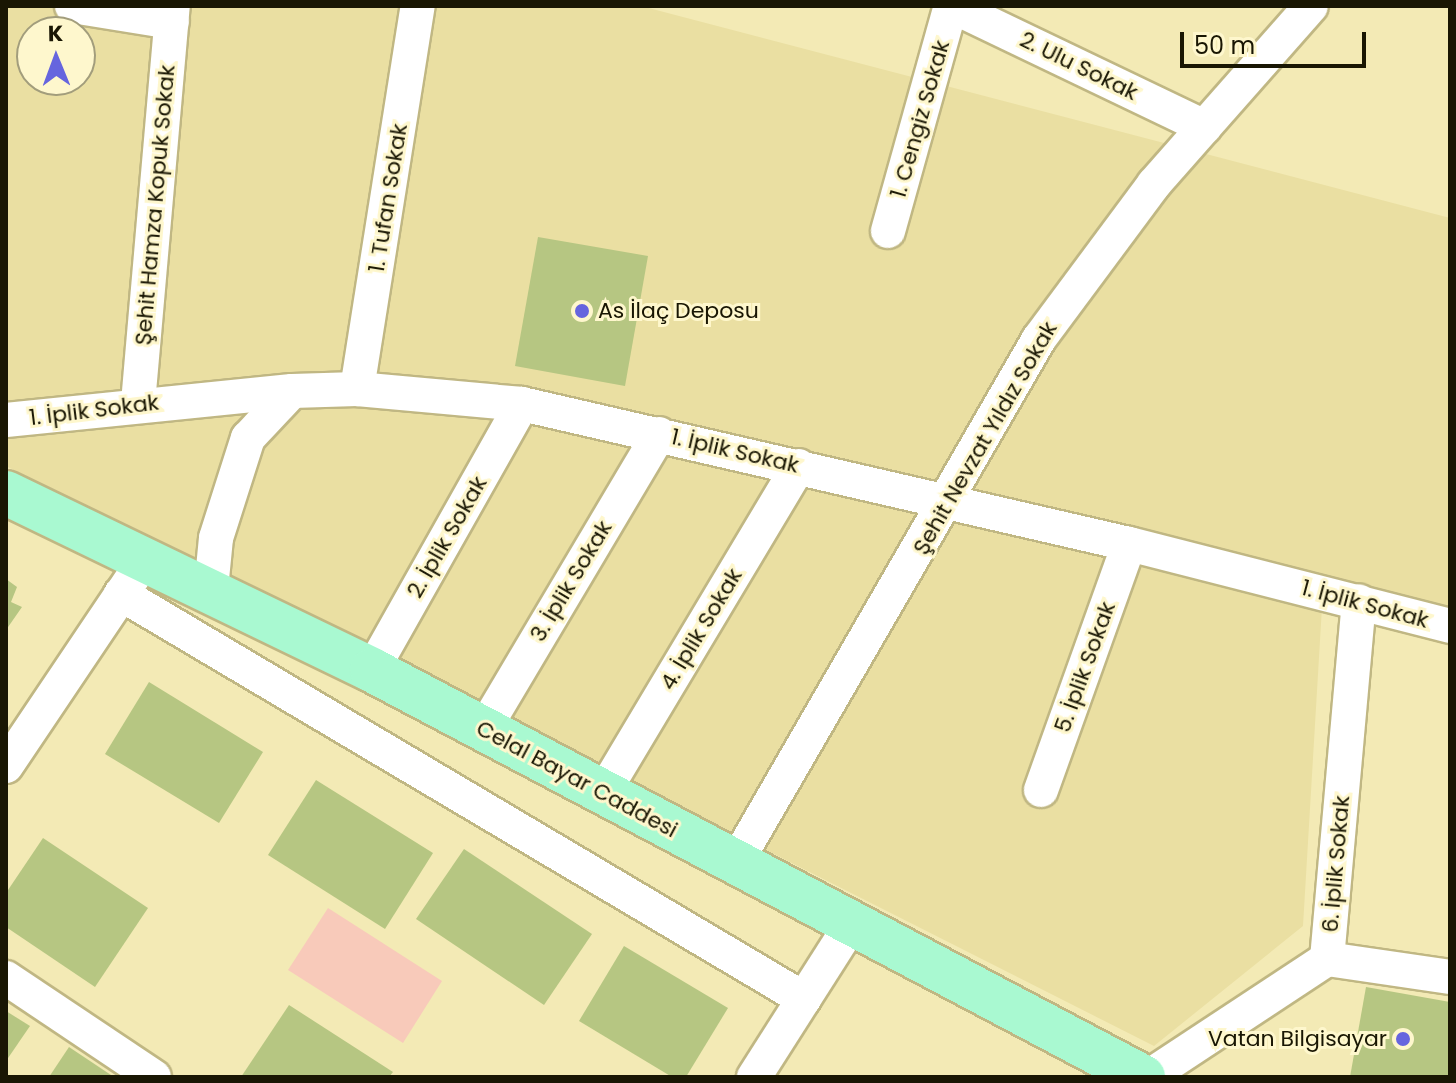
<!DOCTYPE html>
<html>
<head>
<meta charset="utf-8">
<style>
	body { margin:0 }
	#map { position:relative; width:1456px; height:1083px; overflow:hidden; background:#f3eab5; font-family:Poppins,sans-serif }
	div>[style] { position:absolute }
	.built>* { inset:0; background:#eadfa2 }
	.green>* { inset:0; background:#f8caba }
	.building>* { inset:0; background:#b6c682 }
	.roads { filter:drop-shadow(2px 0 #c0b783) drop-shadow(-2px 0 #c0b783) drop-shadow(0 2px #c0b783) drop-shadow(0 -2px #c0b783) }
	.minor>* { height:34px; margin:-17px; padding:0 17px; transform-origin:17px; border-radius:17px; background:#fff }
	.major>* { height:44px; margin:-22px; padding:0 22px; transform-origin:22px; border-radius:22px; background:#a9f9d1 }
	.dots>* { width:22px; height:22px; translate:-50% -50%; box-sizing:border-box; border:4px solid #fef7cd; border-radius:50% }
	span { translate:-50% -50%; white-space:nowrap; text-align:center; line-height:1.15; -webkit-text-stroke:6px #fef7cd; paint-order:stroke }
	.street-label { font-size:22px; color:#191603 }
	.poi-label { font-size:22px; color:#191603 }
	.left { translate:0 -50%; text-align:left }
	.right { translate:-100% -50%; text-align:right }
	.frame { position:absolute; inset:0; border:8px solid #191603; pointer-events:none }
	.north { position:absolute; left:16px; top:16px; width:80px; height:80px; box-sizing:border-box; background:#fef7cd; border:2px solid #a29d7c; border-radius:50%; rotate:359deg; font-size:22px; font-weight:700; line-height:32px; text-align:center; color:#191603 }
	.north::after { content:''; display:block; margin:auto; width:28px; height:36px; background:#6665de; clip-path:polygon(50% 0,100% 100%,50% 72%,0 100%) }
	.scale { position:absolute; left:1180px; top:32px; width:186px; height:36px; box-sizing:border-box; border:4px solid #191603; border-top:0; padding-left:10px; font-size:24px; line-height:28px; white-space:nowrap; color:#191603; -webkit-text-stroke:6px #fef7cd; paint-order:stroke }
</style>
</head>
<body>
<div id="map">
	<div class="built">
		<i style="clip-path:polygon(evenodd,6px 6px,641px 6px,1450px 218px,1450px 616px,1322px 607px,1303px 926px,1154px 1046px,6px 466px,6px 6px,32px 32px,80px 32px,80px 80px,32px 80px,32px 32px)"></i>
	</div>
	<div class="green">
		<i style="clip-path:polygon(328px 908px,442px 981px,403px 1043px,288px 970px)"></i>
	</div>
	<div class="building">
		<i style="clip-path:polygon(538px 237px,648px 256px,625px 386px,515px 366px)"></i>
		<i style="clip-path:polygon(6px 579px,17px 587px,11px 602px,22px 607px,6px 630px)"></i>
		<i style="clip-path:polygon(149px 682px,263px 752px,219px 823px,105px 754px)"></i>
		<i style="clip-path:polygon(316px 780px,433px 853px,385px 929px,268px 855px)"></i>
		<i style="clip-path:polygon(43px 838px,148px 908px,95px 987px,6px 927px,6px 893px)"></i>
		<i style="clip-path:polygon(464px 849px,592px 934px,544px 1005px,416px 919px)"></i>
		<i style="clip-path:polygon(624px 946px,728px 1008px,686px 1077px,672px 1077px,579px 1021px)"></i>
		<i style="clip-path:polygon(1366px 987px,1450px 1002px,1450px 1077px,1350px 1077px)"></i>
		<i style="clip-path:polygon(289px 1005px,393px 1072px,389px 1077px,241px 1077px)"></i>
		<i style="clip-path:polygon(6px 1011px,30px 1026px,6px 1061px)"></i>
		<i style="clip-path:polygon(69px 1047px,114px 1077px,49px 1077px)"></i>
	</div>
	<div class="roads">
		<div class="minor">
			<i style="left:72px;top:6px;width:101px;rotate:9.1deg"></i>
			<i style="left:952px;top:6px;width:280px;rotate:25.6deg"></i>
			<i style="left:888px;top:231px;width:234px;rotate:-74.4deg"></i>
			<i style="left:357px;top:389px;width:388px;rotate:-81deg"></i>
			<i style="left:138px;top:403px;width:399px;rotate:-85deg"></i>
			<i style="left:6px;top:420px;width:287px;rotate:-5.8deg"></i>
			<i style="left:292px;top:391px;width:65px;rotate:-1.8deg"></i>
			<i style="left:357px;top:389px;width:166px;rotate:5.2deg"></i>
			<i style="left:522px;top:404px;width:623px;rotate:12.99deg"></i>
			<i style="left:1129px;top:544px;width:331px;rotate:14.3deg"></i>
			<i style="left:211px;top:589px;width:51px;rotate:-84.4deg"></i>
			<i style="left:216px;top:538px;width:105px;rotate:-72.3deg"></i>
			<i style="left:248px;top:438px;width:64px;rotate:-46.9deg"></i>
			<i style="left:121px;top:594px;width:794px;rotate:30.67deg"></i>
			<i style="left:372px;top:670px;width:305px;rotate:-60.6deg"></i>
			<i style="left:484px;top:729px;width:343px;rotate:-59.3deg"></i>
			<i style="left:6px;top:766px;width:228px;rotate:-56.1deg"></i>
			<i style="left:1041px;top:790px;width:261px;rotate:-70.3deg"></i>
			<i style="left:603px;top:793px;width:381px;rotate:-59.1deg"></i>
			<i style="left:735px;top:864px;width:607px;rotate:-59.93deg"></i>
			<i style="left:1039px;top:339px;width:193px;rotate:-53.4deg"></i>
			<i style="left:1154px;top:184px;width:237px;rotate:-48.6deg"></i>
			<i style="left:1327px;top:959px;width:124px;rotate:8.3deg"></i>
			<i style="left:6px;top:978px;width:178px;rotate:33.8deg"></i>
			<i style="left:754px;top:1077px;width:180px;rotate:-57.5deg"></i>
			<i style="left:1148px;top:1077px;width:214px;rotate:-33.4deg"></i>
			<i style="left:1327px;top:959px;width:359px;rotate:-84.9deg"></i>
		</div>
		<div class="major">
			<i style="left:6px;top:493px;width:407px;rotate:25.8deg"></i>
			<i style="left:372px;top:670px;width:872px;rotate:27.83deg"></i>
		</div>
	</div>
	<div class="dots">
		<i style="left:582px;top:311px;background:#6665de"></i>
		<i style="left:1403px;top:1039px;background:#6665de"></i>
	</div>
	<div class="street-label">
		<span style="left:1079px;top:66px;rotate:26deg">2. Ulu Sokak</span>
		<span style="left:920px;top:119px;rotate:-74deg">1. Cengiz Sokak</span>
		<span style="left:388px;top:198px;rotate:-81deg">1. Tufan Sokak</span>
		<span style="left:155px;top:205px;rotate:-85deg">Şehit Hamza Kopuk Sokak</span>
		<span style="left:94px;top:410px;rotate:-7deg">1. İplik Sokak</span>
		<span style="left:985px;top:438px;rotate:-60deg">Şehit Nevzat Yıldız Sokak</span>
		<span style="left:735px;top:451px;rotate:13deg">1. İplik Sokak</span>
		<span style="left:447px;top:537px;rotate:-60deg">2. İplik Sokak</span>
		<span style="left:571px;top:581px;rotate:-59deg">3. İplik Sokak</span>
		<span style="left:1365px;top:604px;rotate:15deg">1. İplik Sokak</span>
		<span style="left:701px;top:629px;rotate:-59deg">4. İplik Sokak</span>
		<span style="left:1085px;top:667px;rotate:-70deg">5. İplik Sokak</span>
		<span style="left:577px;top:779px;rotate:28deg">Celal Bayar Caddesi</span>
		<span style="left:1336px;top:864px;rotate:-85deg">6. İplik Sokak</span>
	</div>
	<div class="poi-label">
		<span class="left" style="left:598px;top:311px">As İlaç Deposu</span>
		<span class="right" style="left:1387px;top:1039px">Vatan Bilgisayar</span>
	</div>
	<div class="frame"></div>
	<div class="north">K</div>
	<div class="scale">50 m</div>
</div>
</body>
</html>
